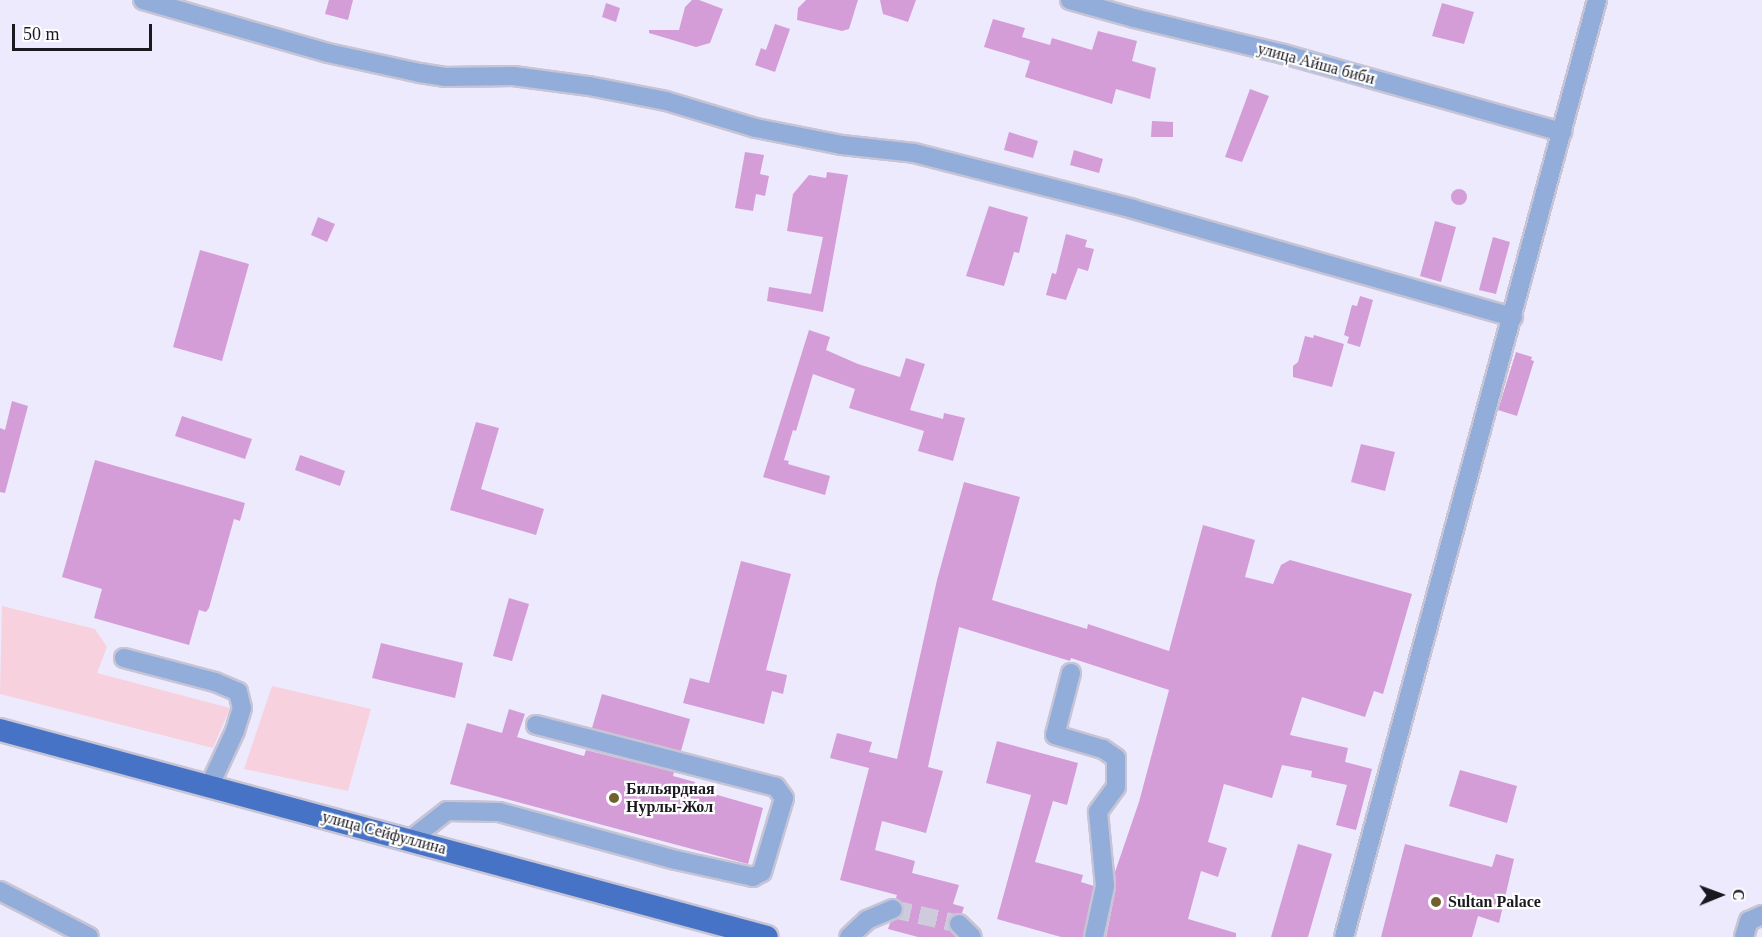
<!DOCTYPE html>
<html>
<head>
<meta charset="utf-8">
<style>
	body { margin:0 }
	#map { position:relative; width:1762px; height:937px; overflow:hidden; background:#edeafd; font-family:Georgia,serif }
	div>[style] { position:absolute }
	.green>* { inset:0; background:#f7d1dd }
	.building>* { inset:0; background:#d49dd7 }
	.round { border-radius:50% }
	.minor-tunnel>* { height:18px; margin-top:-9px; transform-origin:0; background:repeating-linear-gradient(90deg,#cdcbdc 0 18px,transparent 0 27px) }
	.roads { filter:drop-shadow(2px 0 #c7c4d5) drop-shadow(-2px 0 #c7c4d5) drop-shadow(0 2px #c7c4d5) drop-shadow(0 -2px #c7c4d5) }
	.minor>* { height:18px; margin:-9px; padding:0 9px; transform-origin:9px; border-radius:9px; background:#93addb }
	.major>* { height:22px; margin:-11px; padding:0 11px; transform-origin:11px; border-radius:11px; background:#4773c6 }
	.dots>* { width:16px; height:16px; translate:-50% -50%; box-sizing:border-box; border:3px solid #fff; border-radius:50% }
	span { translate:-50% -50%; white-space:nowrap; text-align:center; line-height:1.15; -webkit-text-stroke:4.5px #fff; paint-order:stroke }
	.street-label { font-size:16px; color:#1a1920 }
	.poi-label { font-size:16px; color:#1a1920; font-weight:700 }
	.left { translate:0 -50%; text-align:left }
	.north { position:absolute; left:1690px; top:865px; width:60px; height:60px; -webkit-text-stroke:4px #fff; paint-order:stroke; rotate:89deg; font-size:16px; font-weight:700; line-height:24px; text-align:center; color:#1a1920 }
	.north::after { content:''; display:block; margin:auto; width:21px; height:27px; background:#1a1920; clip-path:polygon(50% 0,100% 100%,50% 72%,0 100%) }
	.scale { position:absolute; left:12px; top:24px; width:140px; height:27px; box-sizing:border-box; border:3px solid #1a1920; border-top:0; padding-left:8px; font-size:18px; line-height:21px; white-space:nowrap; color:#1a1920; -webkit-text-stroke:4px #fff; paint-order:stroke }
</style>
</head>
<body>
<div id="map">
	<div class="green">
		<i style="clip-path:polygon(2px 606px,95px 629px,107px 647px,97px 673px,230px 708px,213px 748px,0 694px)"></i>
		<i style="clip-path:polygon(272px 686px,371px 709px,348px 791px,244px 769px)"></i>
	</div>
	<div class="building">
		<i style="clip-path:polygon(329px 0,353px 0,348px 20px,325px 14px)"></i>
		<i style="clip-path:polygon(692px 0,699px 0,723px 9px,710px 43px,696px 47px,649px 33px,649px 30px,679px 30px,685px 7px)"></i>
		<i style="clip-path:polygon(806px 0,858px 0,849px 29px,842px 31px,797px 20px,798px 8px)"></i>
		<i style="clip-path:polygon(880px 0,916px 0,908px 22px,883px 14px)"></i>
		<i style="clip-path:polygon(606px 3px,620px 8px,616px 22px,602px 17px)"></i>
		<i style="clip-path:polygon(1442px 3px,1474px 12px,1464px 44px,1432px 36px)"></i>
		<i style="clip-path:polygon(993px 19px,1025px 28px,1022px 37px,1050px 45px,1052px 38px,1092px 50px,1098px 31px,1137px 41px,1132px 61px,1156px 68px,1150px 99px,1116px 89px,1112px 104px,1025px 77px,1030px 61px,984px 47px)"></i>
		<i style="clip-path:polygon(775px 24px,790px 29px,775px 72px,755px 65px,761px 48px,766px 50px)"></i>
		<i style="clip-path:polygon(1250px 89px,1269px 96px,1242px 162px,1225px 157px)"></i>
		<i style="clip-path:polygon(1152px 121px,1173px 122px,1173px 137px,1151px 137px)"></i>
		<i style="clip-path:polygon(1009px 132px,1038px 141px,1033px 158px,1004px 150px)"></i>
		<i style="clip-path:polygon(1074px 150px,1103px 159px,1099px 173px,1070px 165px)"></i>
		<i style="clip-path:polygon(745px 152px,764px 155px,760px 174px,769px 176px,765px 196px,756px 194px,753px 211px,735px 208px)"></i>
		<i style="clip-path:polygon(827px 172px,848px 175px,823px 312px,767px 301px,769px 287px,811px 294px,823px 237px,787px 231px,793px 194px,809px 175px,826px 178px)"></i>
		<i class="round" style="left:1451px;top:189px;width:16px;height:16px"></i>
		<i style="clip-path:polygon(989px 206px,1028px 217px,1019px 253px,1014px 252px,1004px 286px,966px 276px)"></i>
		<i style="clip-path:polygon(318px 217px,335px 224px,327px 242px,311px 235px)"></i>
		<i style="clip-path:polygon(1435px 221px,1456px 227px,1441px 282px,1420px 276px)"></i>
		<i style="clip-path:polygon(1066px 234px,1087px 240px,1085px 247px,1094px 249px,1088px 271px,1078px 268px,1066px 300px,1046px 295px,1052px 273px,1056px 274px)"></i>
		<i style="clip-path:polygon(1493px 237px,1510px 242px,1496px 294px,1479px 290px)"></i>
		<i style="clip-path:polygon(200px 250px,249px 264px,222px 361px,173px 347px)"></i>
		<i style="clip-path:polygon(1360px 296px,1373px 300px,1360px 347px,1347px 343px,1349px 337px,1344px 335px,1352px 305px,1357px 306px)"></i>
		<i style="clip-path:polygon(809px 330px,830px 337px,826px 350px,858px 364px,900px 377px,906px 358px,925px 364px,910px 410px,943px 419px,944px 413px,965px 418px,953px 461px,918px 451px,924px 431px,849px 408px,855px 389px,813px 374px,796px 431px,793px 430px,784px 460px,789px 461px,788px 464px,830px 476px,825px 495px,763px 477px)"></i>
		<i style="clip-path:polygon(1314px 335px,1344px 344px,1332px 387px,1293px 377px,1293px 366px,1298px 362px,1305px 336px,1313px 338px)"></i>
		<i style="clip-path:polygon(1516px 352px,1532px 357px,1531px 360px,1534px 361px,1517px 416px,1498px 410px)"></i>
		<i style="clip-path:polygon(12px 401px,28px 406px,5px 493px,0 492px,0 428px,5px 430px)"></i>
		<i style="clip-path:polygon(182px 416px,252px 439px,245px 459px,175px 436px)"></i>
		<i style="clip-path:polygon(476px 422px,499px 428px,481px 489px,544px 509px,536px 535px,450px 510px)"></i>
		<i style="clip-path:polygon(1361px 444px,1395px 452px,1385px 491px,1351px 482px)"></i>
		<i style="clip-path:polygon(300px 455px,345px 471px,340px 486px,295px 470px)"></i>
		<i style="clip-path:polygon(95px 460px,245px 503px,240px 521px,234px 519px,209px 608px,206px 612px,199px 610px,189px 645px,94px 618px,102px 589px,62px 577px)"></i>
		<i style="clip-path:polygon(964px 482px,1020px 497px,992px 600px,1087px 629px,1088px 624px,1169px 651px,1203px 525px,1255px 540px,1245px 577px,1273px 584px,1281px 565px,1290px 560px,1412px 594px,1383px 694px,1374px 691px,1365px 717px,1302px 697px,1290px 735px,1348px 748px,1345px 762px,1372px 769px,1356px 830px,1336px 825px,1347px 785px,1311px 777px,1312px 771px,1282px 765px,1272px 798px,1224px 784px,1208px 842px,1227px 848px,1218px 877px,1201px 871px,1188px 919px,1236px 933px,1236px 937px,1106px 937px,1116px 888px,1115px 872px,1139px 802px,1169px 690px,1071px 658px,1070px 661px,959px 627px,928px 767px,943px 771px,926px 833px,882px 821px,875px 850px,915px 861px,912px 873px,959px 885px,953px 904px,964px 907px,962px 913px,952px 916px,948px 922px,948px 927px,956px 937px,918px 937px,888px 929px,890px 923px,902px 916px,904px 911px,903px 904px,896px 898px,897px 895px,840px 880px,869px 768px,830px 758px,837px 733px,872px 742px,869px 752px,897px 759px,937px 580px)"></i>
		<i style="clip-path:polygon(741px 561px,791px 574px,766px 670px,787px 675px,783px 694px,772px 691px,764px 724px,683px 703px,690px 678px,709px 683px)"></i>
		<i style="clip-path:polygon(509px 598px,529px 604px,512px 661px,493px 656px)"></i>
		<i style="clip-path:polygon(381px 643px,463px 663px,455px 698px,372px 678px)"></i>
		<i style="clip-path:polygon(602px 694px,690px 719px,681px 751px,592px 728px)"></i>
		<i style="clip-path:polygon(509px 709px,525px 714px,517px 737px,584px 756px,586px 750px,674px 772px,673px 776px,695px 782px,693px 788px,763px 808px,748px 864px,450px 784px,467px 723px,502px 733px)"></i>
		<i style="clip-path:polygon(997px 741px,1078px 763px,1067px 805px,1053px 801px,1035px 862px,1083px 875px,1081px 882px,1094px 886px,1083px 937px,1061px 937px,997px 919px,1031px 795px,986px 783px)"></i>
		<i style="clip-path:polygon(1460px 770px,1517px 786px,1507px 823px,1449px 806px)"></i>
		<i style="clip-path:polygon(1298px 844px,1332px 854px,1308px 937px,1271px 937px)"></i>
		<i style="clip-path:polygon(1405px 844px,1492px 867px,1496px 854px,1514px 859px,1499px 923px,1478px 916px,1472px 937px,1381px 937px)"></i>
	</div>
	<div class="minor-tunnel">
		<i style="left:893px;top:909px;width:68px;rotate:12.8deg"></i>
	</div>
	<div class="roads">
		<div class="minor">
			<i style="left:143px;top:0;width:192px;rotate:16deg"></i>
			<i style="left:328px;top:53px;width:94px;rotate:12.3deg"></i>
			<i style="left:420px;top:73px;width:25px;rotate:9deg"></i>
			<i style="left:445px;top:77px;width:68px;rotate:-0.8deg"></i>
			<i style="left:513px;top:76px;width:77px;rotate:7.5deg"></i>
			<i style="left:589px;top:86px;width:78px;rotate:11deg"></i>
			<i style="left:666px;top:101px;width:94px;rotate:16.7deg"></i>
			<i style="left:756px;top:128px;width:88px;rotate:11.2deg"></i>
			<i style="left:842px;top:145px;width:72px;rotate:6.3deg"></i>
			<i style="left:914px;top:153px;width:226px;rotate:14.3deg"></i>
			<i style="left:1133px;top:209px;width:395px;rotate:15.9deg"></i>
			<i style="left:1070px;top:0;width:66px;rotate:15.7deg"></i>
			<i style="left:1134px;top:18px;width:154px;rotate:13.5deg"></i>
			<i style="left:1284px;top:54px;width:289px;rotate:15.7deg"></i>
			<i style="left:124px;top:658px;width:94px;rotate:14.8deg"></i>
			<i style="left:215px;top:682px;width:25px;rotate:23deg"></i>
			<i style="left:238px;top:692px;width:16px;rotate:76deg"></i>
			<i style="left:242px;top:708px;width:24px;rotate:107deg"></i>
			<i style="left:235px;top:731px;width:62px;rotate:114.9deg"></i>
			<i style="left:1071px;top:673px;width:64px;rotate:104.5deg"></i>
			<i style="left:1055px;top:735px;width:50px;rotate:16.3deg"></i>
			<i style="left:1103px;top:749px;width:16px;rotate:35deg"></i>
			<i style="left:1116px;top:758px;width:29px;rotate:90deg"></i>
			<i style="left:1116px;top:787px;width:31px;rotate:126deg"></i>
			<i style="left:1098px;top:812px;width:74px;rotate:84.6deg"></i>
			<i style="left:1105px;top:886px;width:52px;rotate:102.2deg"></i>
			<i style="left:410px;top:840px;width:47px;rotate:-38.1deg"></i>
			<i style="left:447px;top:811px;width:52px;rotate:1.1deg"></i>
			<i style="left:499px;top:812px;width:183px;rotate:15.2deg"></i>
			<i style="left:676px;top:860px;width:79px;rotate:12.4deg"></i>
			<i style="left:753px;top:877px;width:10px;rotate:-29deg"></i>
			<i style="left:762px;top:872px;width:77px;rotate:-73.4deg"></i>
			<i style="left:784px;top:798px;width:14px;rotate:-126deg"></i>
			<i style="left:776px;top:787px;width:248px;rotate:-165.5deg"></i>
			<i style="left:0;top:891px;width:100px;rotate:27.3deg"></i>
			<i style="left:959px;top:924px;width:18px;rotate:45deg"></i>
			<i style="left:849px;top:937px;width:25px;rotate:-43deg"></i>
			<i style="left:867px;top:920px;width:28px;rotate:-23deg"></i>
			<i style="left:1344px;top:937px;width:971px;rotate:-74.89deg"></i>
			<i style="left:1744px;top:937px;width:17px;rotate:-73deg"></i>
			<i style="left:1749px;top:921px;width:14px;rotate:-25deg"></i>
		</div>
		<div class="major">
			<i style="left:0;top:730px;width:794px;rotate:15.1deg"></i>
		</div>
	</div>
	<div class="dots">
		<i style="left:614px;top:798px;background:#72612f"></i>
		<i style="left:1436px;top:902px;background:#72612f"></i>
	</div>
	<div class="street-label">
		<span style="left:1316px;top:64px;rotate:15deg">улица Айша биби</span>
		<span style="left:384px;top:833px;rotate:15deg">улица Сейфуллина</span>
	</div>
	<div class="poi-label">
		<span class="left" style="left:626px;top:798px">Бильярдная<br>Нурлы-Жол</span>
		<span class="left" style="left:1448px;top:902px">Sultan Palace</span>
	</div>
	<div class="north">С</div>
	<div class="scale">50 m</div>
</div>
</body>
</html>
